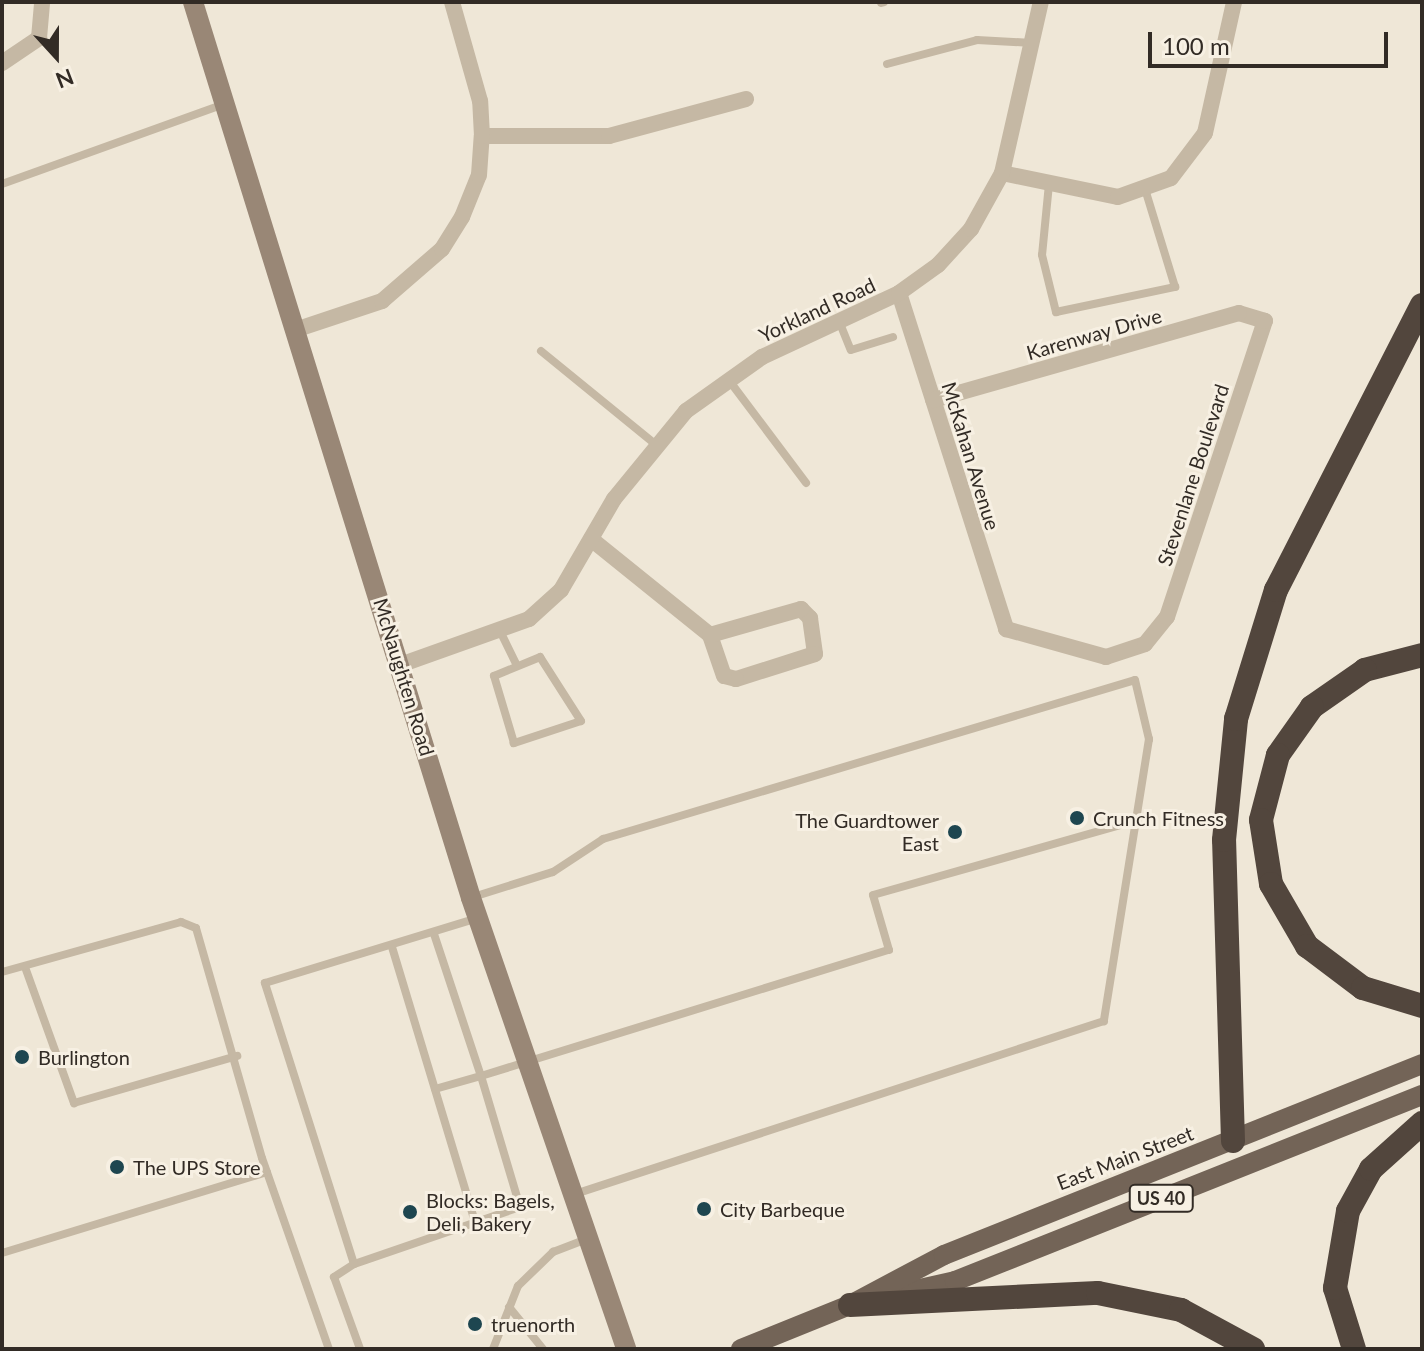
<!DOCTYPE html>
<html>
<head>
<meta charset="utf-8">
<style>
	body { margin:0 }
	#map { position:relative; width:1424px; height:1351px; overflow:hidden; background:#efe7d7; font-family:Lato,sans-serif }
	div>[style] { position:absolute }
	.lane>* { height:8px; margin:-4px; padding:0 4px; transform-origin:4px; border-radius:4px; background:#c5b8a4 }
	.street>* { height:16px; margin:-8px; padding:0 8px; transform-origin:8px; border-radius:8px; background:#c5b8a4 }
	.secondary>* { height:20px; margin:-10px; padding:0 10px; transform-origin:10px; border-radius:10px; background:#998776 }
	.primary>* { height:20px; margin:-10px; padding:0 10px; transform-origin:10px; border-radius:10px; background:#736457 }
	.highway>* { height:24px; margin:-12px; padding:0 12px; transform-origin:12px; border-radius:12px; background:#52463d }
	.dots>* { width:22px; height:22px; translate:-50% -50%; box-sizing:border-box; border:4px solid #f7f0e3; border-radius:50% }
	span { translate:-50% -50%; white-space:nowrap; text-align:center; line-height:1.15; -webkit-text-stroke:6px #f7f0e3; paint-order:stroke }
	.shield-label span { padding:2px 6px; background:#f7f0e3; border:2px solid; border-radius:6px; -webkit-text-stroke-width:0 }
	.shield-label { font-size:18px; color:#322b25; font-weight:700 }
	.street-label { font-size:20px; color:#322b25 }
	.poi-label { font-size:20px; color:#322b25 }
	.left { translate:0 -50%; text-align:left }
	.right { translate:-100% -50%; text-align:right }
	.frame { position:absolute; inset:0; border:4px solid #322b25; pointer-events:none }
	.north { position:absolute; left:16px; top:16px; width:80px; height:80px; -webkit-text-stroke:6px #f7f0e3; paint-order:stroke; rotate:159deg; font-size:22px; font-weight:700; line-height:32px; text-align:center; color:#322b25 }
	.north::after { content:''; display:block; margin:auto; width:28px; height:36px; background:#322b25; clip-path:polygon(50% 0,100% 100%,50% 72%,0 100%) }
	.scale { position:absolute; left:1148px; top:32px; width:240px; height:36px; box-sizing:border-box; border:4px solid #322b25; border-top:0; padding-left:10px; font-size:24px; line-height:28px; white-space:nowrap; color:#322b25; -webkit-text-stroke:6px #f7f0e3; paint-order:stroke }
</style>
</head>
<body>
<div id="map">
	<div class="lane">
		<i style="left:881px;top:3px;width:3px;rotate:-18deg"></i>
		<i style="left:887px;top:64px;width:93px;rotate:-14.9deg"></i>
		<i style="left:977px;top:40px;width:55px;rotate:3.1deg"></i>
		<i style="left:2px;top:184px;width:234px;rotate:-19.8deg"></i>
		<i style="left:1049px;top:184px;width:71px;rotate:95.6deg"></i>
		<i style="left:1042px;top:255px;width:59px;rotate:76.2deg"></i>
		<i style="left:1056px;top:312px;width:122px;rotate:-11.9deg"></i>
		<i style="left:1175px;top:287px;width:99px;rotate:-107deg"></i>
		<i style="left:839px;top:321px;width:31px;rotate:68deg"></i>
		<i style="left:851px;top:350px;width:44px;rotate:-17.2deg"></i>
		<i style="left:541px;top:351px;width:147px;rotate:39.2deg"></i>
		<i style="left:728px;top:379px;width:130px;rotate:53.1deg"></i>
		<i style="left:501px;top:633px;width:34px;rotate:64deg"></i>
		<i style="left:540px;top:657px;width:76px;rotate:57.4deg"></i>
		<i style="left:581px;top:721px;width:71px;rotate:161.8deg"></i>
		<i style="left:514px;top:743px;width:70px;rotate:-106.6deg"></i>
		<i style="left:494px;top:676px;width:50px;rotate:-22.4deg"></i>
		<i style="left:473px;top:897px;width:84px;rotate:-17.4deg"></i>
		<i style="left:553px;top:872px;width:60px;rotate:-33.4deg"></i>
		<i style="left:603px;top:839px;width:555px;rotate:-16.64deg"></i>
		<i style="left:1135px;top:680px;width:61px;rotate:76.7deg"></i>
		<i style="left:1149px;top:739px;width:286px;rotate:99.1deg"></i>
		<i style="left:1104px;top:1021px;width:557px;rotate:161.89deg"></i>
		<i style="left:434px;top:934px;width:150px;rotate:71.7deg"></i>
		<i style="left:481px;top:1076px;width:427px;rotate:-17.2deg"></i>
		<i style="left:889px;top:950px;width:57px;rotate:-106.2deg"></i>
		<i style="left:873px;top:895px;width:275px;rotate:-15.8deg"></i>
		<i style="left:392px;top:947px;width:287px;rotate:73.2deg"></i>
		<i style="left:25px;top:967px;width:145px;rotate:70.2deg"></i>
		<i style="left:74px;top:1103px;width:170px;rotate:-16.1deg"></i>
		<i style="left:2px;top:972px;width:186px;rotate:-15.6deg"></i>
		<i style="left:181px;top:922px;width:16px;rotate:22deg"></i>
		<i style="left:196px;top:928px;width:239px;rotate:74deg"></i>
		<i style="left:262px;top:1158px;width:202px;rotate:70.7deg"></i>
		<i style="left:435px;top:1089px;width:48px;rotate:-15.8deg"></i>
		<i style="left:481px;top:1076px;width:137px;rotate:73.4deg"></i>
		<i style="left:520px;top:1207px;width:176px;rotate:161deg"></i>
		<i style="left:354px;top:1264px;width:295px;rotate:-107.6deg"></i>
		<i style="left:265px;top:983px;width:222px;rotate:-17deg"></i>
		<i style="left:2px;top:1253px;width:277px;rotate:-17deg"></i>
		<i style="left:354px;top:1264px;width:24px;rotate:147deg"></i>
		<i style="left:334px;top:1277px;width:77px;rotate:70.1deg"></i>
		<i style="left:509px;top:1307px;width:54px;rotate:51deg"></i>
		<i style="left:493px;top:1349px;width:68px;rotate:-68.4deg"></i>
		<i style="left:518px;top:1286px;width:49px;rotate:-44.2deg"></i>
		<i style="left:553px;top:1252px;width:39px;rotate:-21deg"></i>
	</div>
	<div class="street">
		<i style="left:2px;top:63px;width:45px;rotate:-34deg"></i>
		<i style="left:39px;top:38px;width:36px;rotate:-85deg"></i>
		<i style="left:482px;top:136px;width:127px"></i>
		<i style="left:609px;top:136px;width:142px;rotate:-15.1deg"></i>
		<i style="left:1002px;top:173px;width:118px;rotate:11.7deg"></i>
		<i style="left:1118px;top:197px;width:56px;rotate:-19.7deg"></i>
		<i style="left:1171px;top:178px;width:56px;rotate:-52.9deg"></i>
		<i style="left:1205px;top:133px;width:134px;rotate:-77.5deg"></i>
		<i style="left:899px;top:293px;width:353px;rotate:72.3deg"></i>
		<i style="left:1006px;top:629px;width:104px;rotate:15.6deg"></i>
		<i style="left:1106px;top:657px;width:41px;rotate:-18.4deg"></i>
		<i style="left:1145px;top:644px;width:35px;rotate:-51deg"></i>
		<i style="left:1167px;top:617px;width:312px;rotate:-71.7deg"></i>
		<i style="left:1265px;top:321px;width:27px;rotate:-163deg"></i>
		<i style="left:1239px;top:313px;width:318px;rotate:164.1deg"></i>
		<i style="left:298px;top:329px;width:89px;rotate:-18.4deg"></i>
		<i style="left:382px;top:301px;width:79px;rotate:-40.9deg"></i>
		<i style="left:442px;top:249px;width:38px;rotate:-58deg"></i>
		<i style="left:462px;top:217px;width:45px;rotate:-68deg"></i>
		<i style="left:479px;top:175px;width:39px;rotate:-86deg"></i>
		<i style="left:482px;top:136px;width:35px;rotate:-93deg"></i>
		<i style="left:480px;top:101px;width:103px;rotate:-105.8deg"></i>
		<i style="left:591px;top:539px;width:153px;rotate:38.9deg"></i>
		<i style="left:801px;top:609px;width:13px;rotate:45deg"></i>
		<i style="left:810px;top:618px;width:36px;rotate:82deg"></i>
		<i style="left:815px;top:654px;width:83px;rotate:162.4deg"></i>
		<i style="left:736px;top:679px;width:12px;rotate:-166deg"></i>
		<i style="left:724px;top:676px;width:43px;rotate:-108.9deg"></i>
		<i style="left:710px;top:635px;width:95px;rotate:-15.9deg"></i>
		<i style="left:400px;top:665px;width:137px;rotate:-19.6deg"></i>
		<i style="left:529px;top:619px;width:43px;rotate:-42.2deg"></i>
		<i style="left:561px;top:590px;width:105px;rotate:-59.8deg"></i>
		<i style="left:614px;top:499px;width:114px;rotate:-50.7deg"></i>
		<i style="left:686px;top:411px;width:93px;rotate:-35.4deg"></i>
		<i style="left:762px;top:357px;width:151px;rotate:-25deg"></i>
		<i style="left:899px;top:293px;width:48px;rotate:-35.7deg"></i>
		<i style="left:938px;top:265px;width:49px;rotate:-47.5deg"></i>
		<i style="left:971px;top:229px;width:64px;rotate:-61deg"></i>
		<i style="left:1002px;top:173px;width:175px;rotate:-77.2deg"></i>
	</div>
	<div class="secondary">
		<i style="left:193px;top:2px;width:938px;rotate:72.76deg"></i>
		<i style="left:471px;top:898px;width:477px;rotate:71deg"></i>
	</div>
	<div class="primary">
		<i style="left:893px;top:1295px;width:64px;rotate:-12.7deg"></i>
		<i style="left:955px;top:1281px;width:503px;rotate:-21.72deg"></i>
		<i style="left:741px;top:1349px;width:118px;rotate:-22deg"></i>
		<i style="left:850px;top:1305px;width:106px;rotate:-28deg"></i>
		<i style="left:944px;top:1255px;width:515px;rotate:-21.78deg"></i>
	</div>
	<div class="highway">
		<i style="left:1422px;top:655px;width:59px;rotate:165.3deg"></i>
		<i style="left:1365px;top:670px;width:65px;rotate:145.1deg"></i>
		<i style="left:1312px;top:707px;width:59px;rotate:125.3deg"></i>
		<i style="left:1278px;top:755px;width:67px;rotate:104.7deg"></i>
		<i style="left:1261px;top:820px;width:65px;rotate:81.1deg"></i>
		<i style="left:1271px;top:884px;width:72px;rotate:59.9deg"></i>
		<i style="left:1307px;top:946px;width:70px;rotate:36.9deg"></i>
		<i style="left:1363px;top:988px;width:62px;rotate:17deg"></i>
		<i style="left:1233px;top:1141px;width:301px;rotate:-91.7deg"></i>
		<i style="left:1224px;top:840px;width:122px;rotate:-84.3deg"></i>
		<i style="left:1236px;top:719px;width:135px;rotate:-72.8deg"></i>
		<i style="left:1276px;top:590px;width:320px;rotate:-62.9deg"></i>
		<i style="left:850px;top:1305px;width:248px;rotate:-2.8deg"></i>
		<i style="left:1098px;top:1293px;width:85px;rotate:11.6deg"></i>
		<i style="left:1181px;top:1310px;width:82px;rotate:28.4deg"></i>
		<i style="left:1354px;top:1349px;width:64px;rotate:-107.3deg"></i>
		<i style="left:1335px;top:1288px;width:78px;rotate:-80.4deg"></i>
		<i style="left:1348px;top:1211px;width:48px;rotate:-61.3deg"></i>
		<i style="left:1371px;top:1169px;width:69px;rotate:-42deg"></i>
	</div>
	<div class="dots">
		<i style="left:1077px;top:818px;background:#1e4650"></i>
		<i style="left:955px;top:832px;background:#1e4650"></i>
		<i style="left:22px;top:1057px;background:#1e4650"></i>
		<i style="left:117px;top:1167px;background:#1e4650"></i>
		<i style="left:704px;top:1209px;background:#1e4650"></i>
		<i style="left:410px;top:1212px;background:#1e4650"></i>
		<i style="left:475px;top:1324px;background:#1e4650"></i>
	</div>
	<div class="shield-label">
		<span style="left:1161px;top:1198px">US 40</span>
	</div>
	<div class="street-label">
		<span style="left:817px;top:310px;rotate:-25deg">Yorkland Road</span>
		<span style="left:1094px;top:334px;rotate:-16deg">Karenway Drive</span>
		<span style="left:971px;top:456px;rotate:73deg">McKahan Avenue</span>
		<span style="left:1193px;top:475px;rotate:-72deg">Stevenlane Boulevard</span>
		<span style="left:404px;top:677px;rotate:73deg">McNaughten Road</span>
		<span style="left:1125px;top:1158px;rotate:-21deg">East Main Street</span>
	</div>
	<div class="poi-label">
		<span class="left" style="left:1093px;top:818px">Crunch Fitness</span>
		<span class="right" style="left:939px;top:832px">The Guardtower<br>East</span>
		<span class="left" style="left:38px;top:1057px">Burlington</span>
		<span class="left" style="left:133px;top:1167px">The UPS Store</span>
		<span class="left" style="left:426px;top:1212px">Blocks: Bagels,<br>Deli, Bakery</span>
		<span class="left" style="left:720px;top:1209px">City Barbeque</span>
		<span class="left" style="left:491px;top:1324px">truenorth</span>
	</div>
	<div class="frame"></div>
	<div class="north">N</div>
	<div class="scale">100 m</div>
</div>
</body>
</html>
